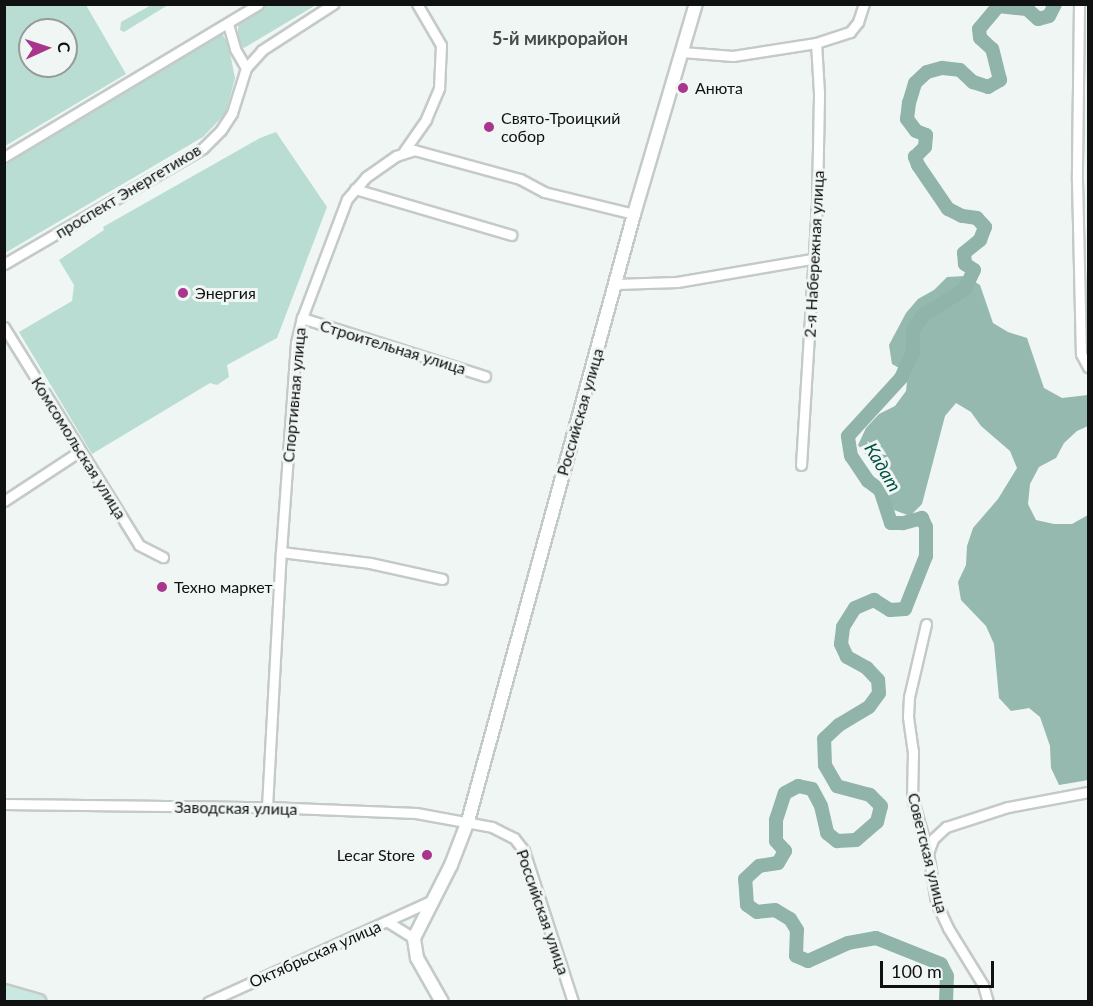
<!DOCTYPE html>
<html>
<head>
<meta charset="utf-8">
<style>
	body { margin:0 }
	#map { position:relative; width:1093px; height:1006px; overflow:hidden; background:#f0f6f4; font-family:Lato,sans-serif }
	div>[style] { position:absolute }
	.green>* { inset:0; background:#b9ddd3 }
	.forest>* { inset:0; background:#95b8af }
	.river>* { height:14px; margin:-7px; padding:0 7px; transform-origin:7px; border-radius:7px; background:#90b3aa }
	.roads { filter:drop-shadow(2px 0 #c4cac8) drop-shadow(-2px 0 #c4cac8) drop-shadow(0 2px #c4cac8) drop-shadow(0 -2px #c4cac8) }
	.minor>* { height:9px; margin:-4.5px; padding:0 4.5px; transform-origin:4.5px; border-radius:4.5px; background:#fff }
	.tertiary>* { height:12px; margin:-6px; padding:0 6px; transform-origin:6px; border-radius:6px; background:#fff }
	.secondary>* { height:14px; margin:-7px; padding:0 7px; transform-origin:7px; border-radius:7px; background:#c8e8e1 }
	.dots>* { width:16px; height:16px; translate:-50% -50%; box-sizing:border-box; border:3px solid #f0f6f4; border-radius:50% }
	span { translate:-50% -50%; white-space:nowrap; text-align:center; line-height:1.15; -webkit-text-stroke:6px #f0f6f4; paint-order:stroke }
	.poi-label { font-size:16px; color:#101211 }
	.left { translate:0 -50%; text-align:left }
	.right { translate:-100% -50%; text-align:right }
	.street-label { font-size:16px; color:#101211 }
	.neighbourhood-label { font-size:18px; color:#474c4a; font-weight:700 }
	.water-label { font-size:18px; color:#014f42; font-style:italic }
	.frame { position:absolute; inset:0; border:6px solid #101211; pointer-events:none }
	.north { position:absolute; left:18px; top:18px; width:60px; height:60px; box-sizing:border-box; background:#f0f6f4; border:2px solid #969b99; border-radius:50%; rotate:87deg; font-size:16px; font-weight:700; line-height:24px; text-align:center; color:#101211 }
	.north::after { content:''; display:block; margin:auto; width:21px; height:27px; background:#aa358d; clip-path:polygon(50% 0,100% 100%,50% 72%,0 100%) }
	.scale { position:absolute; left:880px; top:961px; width:114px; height:27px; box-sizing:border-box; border:3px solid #101211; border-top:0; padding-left:8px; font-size:18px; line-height:21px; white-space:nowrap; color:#101211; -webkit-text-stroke:4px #f0f6f4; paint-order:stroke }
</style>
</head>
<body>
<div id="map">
	<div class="green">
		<i style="clip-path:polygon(153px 4px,168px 5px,124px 32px,120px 30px,121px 22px)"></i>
		<i style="clip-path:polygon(evenodd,4px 5px,86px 5px,126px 74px,5px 146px,4px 5px,30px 30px,66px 30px,66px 66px,30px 66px,30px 30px)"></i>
		<i style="clip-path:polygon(268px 5px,316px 5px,244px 48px,239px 45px,237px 37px,239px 22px)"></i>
		<i style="clip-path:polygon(222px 34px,228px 43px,235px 78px,226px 113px,203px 137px,5px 253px,5px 165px)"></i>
		<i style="clip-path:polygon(276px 132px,327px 207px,277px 338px,227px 365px,229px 377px,217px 385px,210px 383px,92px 454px,19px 332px,72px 301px,74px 285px,59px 260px,104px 230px,103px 227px,260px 138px)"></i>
	</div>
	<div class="forest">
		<i style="clip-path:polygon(965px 276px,980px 285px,993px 323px,1008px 332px,1027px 338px,1044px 388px,1062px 398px,1088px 395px,1088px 426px,1077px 431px,1064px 443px,1056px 458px,1039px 467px,1030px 484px,1028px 504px,1036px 520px,1054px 524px,1072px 524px,1088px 515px,1088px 780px,1077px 782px,1059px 785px,1051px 768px,1050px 746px,1040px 717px,1029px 708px,1011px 711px,999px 698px,994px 644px,986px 626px,961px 600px,958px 582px,966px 565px,967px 546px,973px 528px,998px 499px,1017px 468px,1010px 451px,981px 426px,971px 412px,956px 403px,945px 416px,922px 504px,910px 516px,894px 510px,880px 473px,858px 445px,866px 428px,879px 414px,895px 406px,906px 391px,908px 373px,892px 364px,889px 345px,906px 313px,918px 299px,934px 290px,947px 277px)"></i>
	</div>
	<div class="river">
		<i style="left:946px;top:1002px;width:26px;rotate:-88deg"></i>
		<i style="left:947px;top:976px;width:13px;rotate:-117deg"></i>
		<i style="left:941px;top:964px;width:70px;rotate:-158.2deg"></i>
		<i style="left:876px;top:938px;width:28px;rotate:170deg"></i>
		<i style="left:848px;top:943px;width:44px;rotate:155.8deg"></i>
		<i style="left:808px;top:961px;width:13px;rotate:-157deg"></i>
		<i style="left:796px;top:956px;width:26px;rotate:-88deg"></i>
		<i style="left:797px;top:930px;width:13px;rotate:-122deg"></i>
		<i style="left:790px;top:919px;width:17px;rotate:-149deg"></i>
		<i style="left:775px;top:910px;width:18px;rotate:174deg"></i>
		<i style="left:757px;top:912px;width:12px;rotate:-145deg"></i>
		<i style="left:747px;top:905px;width:26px;rotate:-94deg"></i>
		<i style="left:745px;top:879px;width:19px;rotate:-43deg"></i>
		<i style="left:759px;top:866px;width:19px;rotate:-9deg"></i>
		<i style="left:778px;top:863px;width:14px;rotate:-60deg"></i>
		<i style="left:785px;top:851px;width:13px;rotate:-132deg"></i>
		<i style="left:776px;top:841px;width:21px;rotate:-90deg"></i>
		<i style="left:776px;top:820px;width:28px;rotate:-72deg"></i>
		<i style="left:785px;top:793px;width:15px;rotate:-28deg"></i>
		<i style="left:798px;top:786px;width:14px;rotate:12deg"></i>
		<i style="left:812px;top:789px;width:19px;rotate:62deg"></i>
		<i style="left:821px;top:806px;width:28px;rotate:77deg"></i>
		<i style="left:827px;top:833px;width:13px;rotate:39deg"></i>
		<i style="left:837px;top:841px;width:19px;rotate:-3deg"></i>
		<i style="left:856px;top:840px;width:28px;rotate:-41deg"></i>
		<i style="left:877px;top:822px;width:16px;rotate:-76deg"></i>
		<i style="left:881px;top:806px;width:16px;rotate:-135deg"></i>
		<i style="left:870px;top:795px;width:34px;rotate:-165deg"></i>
		<i style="left:837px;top:786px;width:24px;rotate:-120deg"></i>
		<i style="left:825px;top:765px;width:26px;rotate:-92deg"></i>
		<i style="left:824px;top:739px;width:21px;rotate:-43deg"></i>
		<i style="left:839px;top:725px;width:35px;rotate:-31deg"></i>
		<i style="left:869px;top:707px;width:17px;rotate:-54deg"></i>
		<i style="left:879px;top:693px;width:13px;rotate:-94deg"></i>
		<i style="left:878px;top:680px;width:16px;rotate:-133deg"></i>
		<i style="left:867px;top:668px;width:23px;rotate:-151deg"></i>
		<i style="left:847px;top:657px;width:14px;rotate:-115deg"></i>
		<i style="left:841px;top:644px;width:17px;rotate:-83deg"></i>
		<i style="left:843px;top:627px;width:22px;rotate:-58deg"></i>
		<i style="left:855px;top:608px;width:21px;rotate:-23deg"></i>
		<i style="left:874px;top:600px;width:19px;rotate:32deg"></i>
		<i style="left:890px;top:610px;width:15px;rotate:-4deg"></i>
		<i style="left:905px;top:609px;width:57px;rotate:-68.4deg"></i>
		<i style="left:926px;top:556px;width:29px;rotate:-90deg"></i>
		<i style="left:926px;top:527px;width:10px;rotate:-114deg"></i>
		<i style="left:922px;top:518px;width:20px;rotate:165deg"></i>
		<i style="left:903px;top:523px;width:12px;rotate:180deg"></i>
		<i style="left:891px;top:523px;width:35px;rotate:-108deg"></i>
		<i style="left:880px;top:490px;width:15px;rotate:-143deg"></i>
		<i style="left:868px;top:481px;width:30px;rotate:-124deg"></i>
		<i style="left:851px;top:456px;width:20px;rotate:-99deg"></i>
		<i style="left:848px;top:436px;width:79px;rotate:-47.6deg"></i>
		<i style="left:901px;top:378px;width:29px;rotate:-65deg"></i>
		<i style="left:913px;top:352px;width:23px;rotate:-90deg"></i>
		<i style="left:913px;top:329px;width:18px;rotate:-52deg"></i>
		<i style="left:924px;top:315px;width:49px;rotate:-32.4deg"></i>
		<i style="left:965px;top:289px;width:21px;rotate:-65deg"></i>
		<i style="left:974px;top:270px;width:11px;rotate:-146deg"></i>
		<i style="left:965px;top:264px;width:11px;rotate:-95deg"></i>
		<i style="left:964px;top:253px;width:21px;rotate:-39deg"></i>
		<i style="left:980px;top:240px;width:14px;rotate:-69deg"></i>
		<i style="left:985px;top:227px;width:12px;rotate:-132deg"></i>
		<i style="left:977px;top:218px;width:15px;rotate:-172deg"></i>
		<i style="left:962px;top:216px;width:16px;rotate:-153deg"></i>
		<i style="left:948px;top:209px;width:53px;rotate:-124.3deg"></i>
		<i style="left:918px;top:165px;width:9px;rotate:-111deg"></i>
		<i style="left:915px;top:157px;width:14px;rotate:-45deg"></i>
		<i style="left:925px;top:147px;width:12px;rotate:-85deg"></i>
		<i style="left:926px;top:135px;width:11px;rotate:-158deg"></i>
		<i style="left:916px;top:131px;width:15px;rotate:-127deg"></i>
		<i style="left:907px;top:119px;width:16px;rotate:-83deg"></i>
		<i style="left:909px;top:103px;width:21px;rotate:-73deg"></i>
		<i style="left:915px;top:83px;width:16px;rotate:-43deg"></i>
		<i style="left:927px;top:72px;width:16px;rotate:-15deg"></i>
		<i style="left:942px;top:68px;width:18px;rotate:6deg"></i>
		<i style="left:960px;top:70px;width:18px;rotate:43deg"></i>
		<i style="left:973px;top:82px;width:16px;rotate:18deg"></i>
		<i style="left:988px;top:87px;width:14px;rotate:-30deg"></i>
		<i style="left:1000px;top:80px;width:32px;rotate:-104deg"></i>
		<i style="left:992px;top:49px;width:16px;rotate:-137deg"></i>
		<i style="left:980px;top:38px;width:9px;rotate:-96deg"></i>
		<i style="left:979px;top:29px;width:30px;rotate:-50deg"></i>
		<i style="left:998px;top:6px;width:29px;rotate:6deg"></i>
		<i style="left:1027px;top:9px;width:15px;rotate:42deg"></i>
		<i style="left:1038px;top:19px;width:11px;rotate:-15deg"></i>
		<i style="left:1049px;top:16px;width:13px;rotate:-63deg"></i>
	</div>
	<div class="roads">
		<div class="minor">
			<i style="left:1079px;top:4px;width:176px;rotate:90.7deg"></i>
			<i style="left:1077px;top:180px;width:174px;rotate:88.7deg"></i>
			<i style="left:1081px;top:354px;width:15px;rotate:62deg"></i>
			<i style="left:228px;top:24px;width:26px;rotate:74deg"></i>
			<i style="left:235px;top:49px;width:22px;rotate:60deg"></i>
			<i style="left:682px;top:52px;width:51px;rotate:4.5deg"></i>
			<i style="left:733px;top:56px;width:84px;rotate:-8.9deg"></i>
			<i style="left:816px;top:43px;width:36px;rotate:-18deg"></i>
			<i style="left:850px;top:32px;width:13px;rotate:-51deg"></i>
			<i style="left:858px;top:22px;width:19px;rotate:-72deg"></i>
			<i style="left:404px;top:151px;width:39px;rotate:-55deg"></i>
			<i style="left:426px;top:119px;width:34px;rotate:-67deg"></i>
			<i style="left:439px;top:88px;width:43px;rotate:-87.3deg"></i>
			<i style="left:441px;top:45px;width:48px;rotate:-120.3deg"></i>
			<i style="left:4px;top:157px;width:297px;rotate:-31deg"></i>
			<i style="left:355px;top:189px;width:163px;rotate:16.4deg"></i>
			<i style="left:4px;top:264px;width:230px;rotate:-30.2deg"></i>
			<i style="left:203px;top:148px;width:25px;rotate:-45deg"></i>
			<i style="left:221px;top:130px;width:20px;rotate:-57deg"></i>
			<i style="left:232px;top:113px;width:47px;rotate:-72.7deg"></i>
			<i style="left:246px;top:68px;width:24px;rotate:-48deg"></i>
			<i style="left:262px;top:50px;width:85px;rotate:-32.9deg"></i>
			<i style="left:616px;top:284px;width:61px;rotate:-1.9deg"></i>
			<i style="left:677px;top:282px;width:137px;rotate:-9.7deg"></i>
			<i style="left:302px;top:318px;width:192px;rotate:17.6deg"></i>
			<i style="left:4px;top:327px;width:256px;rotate:58.2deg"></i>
			<i style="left:139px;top:545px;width:27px;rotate:27deg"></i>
			<i style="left:801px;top:465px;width:265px;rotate:-86.5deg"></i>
			<i style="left:817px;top:200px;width:107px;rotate:-88.9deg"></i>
			<i style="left:819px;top:93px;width:50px;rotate:-93.4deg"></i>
			<i style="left:4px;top:501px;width:91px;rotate:-33.3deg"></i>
			<i style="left:281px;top:552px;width:90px;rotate:7deg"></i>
			<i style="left:370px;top:563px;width:74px;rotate:12.5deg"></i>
			<i style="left:926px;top:624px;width:75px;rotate:103.1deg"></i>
			<i style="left:909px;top:697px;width:20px;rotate:93deg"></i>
			<i style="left:908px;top:717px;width:34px;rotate:82deg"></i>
			<i style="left:913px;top:751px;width:46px;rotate:91.2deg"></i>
			<i style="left:912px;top:797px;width:58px;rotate:74.1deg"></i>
			<i style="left:928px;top:853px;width:50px;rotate:80.7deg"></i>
			<i style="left:936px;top:902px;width:29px;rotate:65deg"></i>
			<i style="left:948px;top:928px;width:67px;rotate:58.4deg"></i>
			<i style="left:983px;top:985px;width:18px;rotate:74deg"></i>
			<i style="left:4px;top:804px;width:263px;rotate:0.7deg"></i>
			<i style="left:267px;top:807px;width:149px;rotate:2.3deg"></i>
			<i style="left:416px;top:813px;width:77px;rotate:10.4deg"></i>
			<i style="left:492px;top:827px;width:25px;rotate:27deg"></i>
			<i style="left:514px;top:838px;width:16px;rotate:52deg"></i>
			<i style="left:524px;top:851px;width:159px;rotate:72deg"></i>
			<i style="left:267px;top:807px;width:255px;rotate:-86.9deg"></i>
			<i style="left:281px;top:552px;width:210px;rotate:-85.9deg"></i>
			<i style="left:296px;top:343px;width:26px;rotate:-77deg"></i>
			<i style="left:302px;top:318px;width:127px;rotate:-69.3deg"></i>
			<i style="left:347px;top:199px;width:29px;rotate:-49deg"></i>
			<i style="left:366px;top:177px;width:37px;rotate:-35deg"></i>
			<i style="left:396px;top:156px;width:19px;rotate:-18deg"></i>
			<i style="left:414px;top:150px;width:110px;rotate:15.3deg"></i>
			<i style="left:520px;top:179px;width:27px;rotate:28deg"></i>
			<i style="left:544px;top:192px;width:93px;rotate:13.7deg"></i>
			<i style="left:928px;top:853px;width:15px;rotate:-70deg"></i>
			<i style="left:933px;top:839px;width:18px;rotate:-43deg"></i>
			<i style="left:946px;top:827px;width:65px;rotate:-17.9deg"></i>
			<i style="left:1008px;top:807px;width:81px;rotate:-10.6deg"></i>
			<i style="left:388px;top:922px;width:31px;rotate:32deg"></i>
			<i style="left:208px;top:1002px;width:245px;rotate:-24.4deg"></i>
		</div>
		<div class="tertiary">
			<i style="left:442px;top:1002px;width:51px;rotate:-119.6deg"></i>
			<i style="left:417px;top:958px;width:20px;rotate:-99deg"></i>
			<i style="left:414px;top:938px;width:82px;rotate:-63.1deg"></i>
			<i style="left:451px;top:865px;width:47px;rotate:-68.9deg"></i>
			<i style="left:468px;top:821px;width:629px;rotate:-74.7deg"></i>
			<i style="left:634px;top:214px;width:219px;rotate:-73.6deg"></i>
		</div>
		<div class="secondary">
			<i style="left:4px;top:992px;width:36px;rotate:16deg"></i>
		</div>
	</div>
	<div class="dots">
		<i style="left:683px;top:88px;background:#aa358d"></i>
		<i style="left:489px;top:127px;background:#aa358d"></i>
		<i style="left:183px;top:293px;background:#aa358d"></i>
		<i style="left:162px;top:587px;background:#aa358d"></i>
		<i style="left:427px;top:855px;background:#aa358d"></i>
	</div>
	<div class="poi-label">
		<span class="left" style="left:695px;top:88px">Анюта</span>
		<span class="left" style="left:501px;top:127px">Свято-Троицкий<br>собор</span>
		<span class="left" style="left:195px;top:293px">Энергия</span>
		<span class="left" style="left:174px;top:587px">Техно маркет</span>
		<span class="right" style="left:415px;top:855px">Lecar Store</span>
	</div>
	<div class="street-label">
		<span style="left:128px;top:191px;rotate:-31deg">проспект Энергетиков</span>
		<span style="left:814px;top:254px;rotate:-87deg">2-я Набережная улица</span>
		<span style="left:393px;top:347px;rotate:17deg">Строительная улица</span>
		<span style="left:294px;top:395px;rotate:-85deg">Спортивная улица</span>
		<span style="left:580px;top:412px;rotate:-74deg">Российская улица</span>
		<span style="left:79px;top:448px;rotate:58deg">Комсомольская улица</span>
		<span style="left:236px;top:808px;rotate:1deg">Заводская улица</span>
		<span style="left:928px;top:853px;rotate:76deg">Советская улица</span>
		<span style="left:543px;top:912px;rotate:71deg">Российская улица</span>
		<span style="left:315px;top:954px;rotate:-24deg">Октябрьская улица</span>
	</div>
	<div class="neighbourhood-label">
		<span style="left:560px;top:38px">5-й микрорайон</span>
	</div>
	<div class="water-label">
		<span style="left:883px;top:467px;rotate:59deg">Кадат</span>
	</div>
	<div class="frame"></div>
	<div class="north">С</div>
	<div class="scale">100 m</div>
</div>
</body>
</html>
